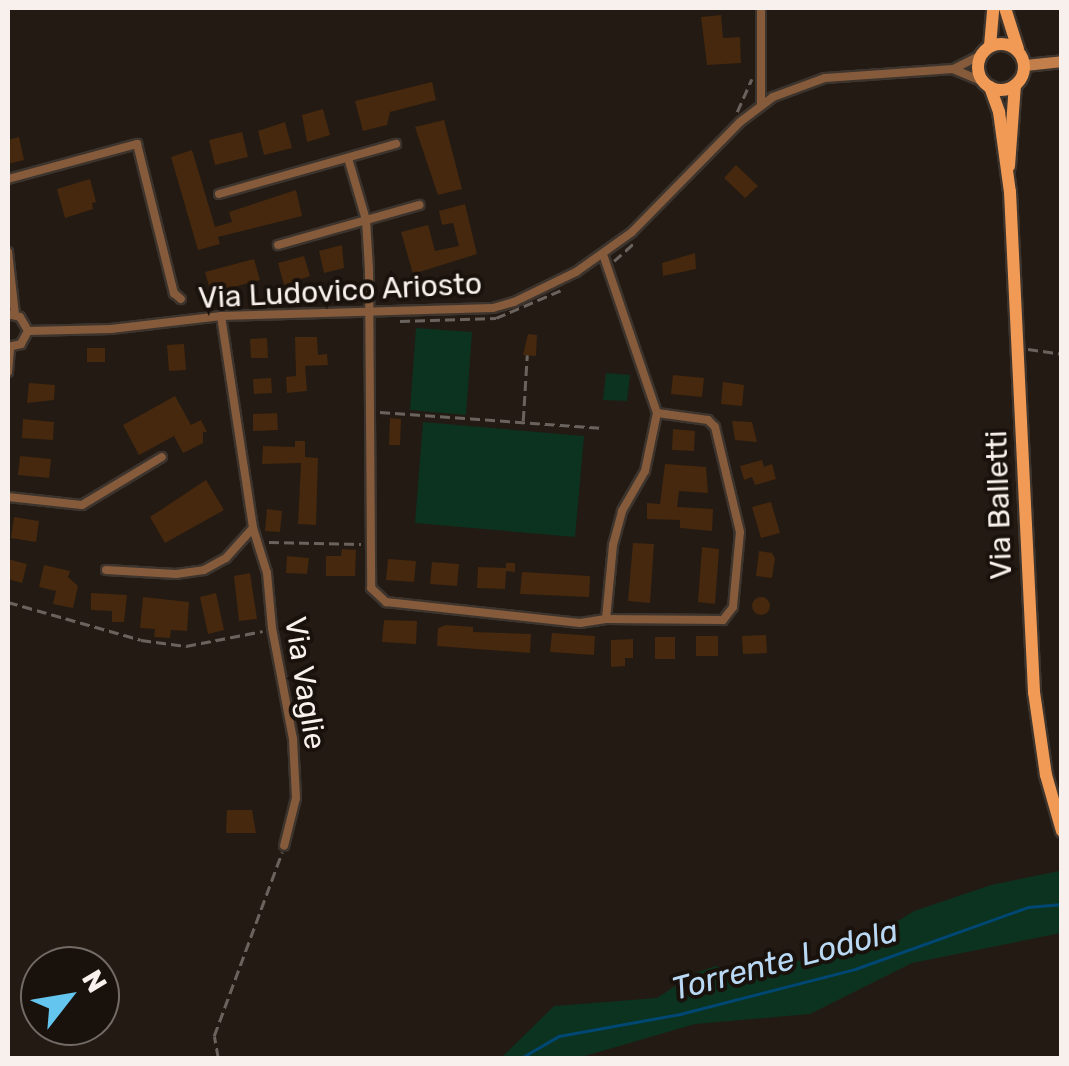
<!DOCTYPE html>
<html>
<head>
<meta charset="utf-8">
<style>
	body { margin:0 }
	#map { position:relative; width:1069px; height:1066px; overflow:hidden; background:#231a13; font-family:Rubik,sans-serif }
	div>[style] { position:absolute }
	.green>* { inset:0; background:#0c331f }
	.stream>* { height:2.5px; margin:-1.25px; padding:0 1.25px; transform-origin:1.25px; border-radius:1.25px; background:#004774 }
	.building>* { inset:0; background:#45280d }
	.round { border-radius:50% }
	.path>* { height:2.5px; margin-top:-1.25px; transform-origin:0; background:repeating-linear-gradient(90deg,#6a625c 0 10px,transparent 0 15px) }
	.roads { filter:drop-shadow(2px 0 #3c342d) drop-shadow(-2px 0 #3c342d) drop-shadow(0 2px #3c342d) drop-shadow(0 -2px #3c342d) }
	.street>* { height:8px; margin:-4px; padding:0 4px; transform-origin:4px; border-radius:4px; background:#855b3c }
	.secondary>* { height:11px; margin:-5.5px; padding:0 5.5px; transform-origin:5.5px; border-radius:5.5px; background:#c27f4b }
	.primary>* { height:12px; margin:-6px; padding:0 6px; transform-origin:6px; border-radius:6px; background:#f19a55 }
	.primary>.ring { margin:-6px; padding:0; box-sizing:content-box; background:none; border:12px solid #f19a55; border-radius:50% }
	span { translate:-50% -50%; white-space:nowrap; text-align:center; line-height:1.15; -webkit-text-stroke:8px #19110b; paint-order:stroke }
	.street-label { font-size:30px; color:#f7f0ec }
	.water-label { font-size:32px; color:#b9d8f4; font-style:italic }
	.frame { position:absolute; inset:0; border:10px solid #f7f0ec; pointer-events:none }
	.north { position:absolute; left:20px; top:946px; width:100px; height:100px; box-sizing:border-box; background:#19110b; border:2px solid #726a65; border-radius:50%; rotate:59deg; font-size:28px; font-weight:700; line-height:40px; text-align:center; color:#f7f0ec }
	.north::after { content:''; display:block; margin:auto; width:35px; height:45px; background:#64c5ee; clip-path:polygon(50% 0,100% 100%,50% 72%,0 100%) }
</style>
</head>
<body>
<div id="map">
	<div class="green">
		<i style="clip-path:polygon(416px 328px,472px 332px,466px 415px,410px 410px)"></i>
		<i style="clip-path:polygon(606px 373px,630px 375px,627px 401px,603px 400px)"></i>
		<i style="clip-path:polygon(423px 422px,584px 436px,575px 537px,415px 523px)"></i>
		<i style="clip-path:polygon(1059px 871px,1061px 933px,912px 963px,810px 1014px,695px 1024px,578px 1058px,501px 1058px,554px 1006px,657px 998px,695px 973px,716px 966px,739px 975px,856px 947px,914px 911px,991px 885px)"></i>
	</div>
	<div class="stream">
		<i style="left:521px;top:1058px;width:44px;rotate:-30.1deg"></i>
		<i style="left:559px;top:1036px;width:123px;rotate:-10.3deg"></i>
		<i style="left:680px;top:1014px;width:181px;rotate:-14.4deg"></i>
		<i style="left:855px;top:969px;width:184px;rotate:-19.7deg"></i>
		<i style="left:1028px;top:907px;width:34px;rotate:-5deg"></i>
	</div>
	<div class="building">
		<i style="clip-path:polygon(721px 15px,723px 38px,740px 37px,741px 63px,707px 65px,701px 17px)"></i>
		<i style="clip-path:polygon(432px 82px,436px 100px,390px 112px,387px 125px,363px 131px,355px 101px)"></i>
		<i style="clip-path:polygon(323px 109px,330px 135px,307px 142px,302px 115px)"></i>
		<i style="clip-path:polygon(444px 120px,462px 189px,438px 195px,415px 127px)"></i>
		<i style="clip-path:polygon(285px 122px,292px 148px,264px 155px,258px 131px)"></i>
		<i style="clip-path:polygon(242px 132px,248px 157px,215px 165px,209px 140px)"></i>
		<i style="clip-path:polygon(19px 137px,24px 160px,8px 164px,8px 140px)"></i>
		<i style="clip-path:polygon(192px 150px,215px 227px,232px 222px,229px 212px,296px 190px,302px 216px,218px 237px,220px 244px,198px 250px,171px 157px)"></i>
		<i style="clip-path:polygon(736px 165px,758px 186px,745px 198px,724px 178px)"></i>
		<i style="clip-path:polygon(90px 179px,96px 202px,92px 203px,93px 209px,65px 218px,57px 189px)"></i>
		<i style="clip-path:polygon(465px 204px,477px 254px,413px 274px,401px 232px,428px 225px,435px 251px,459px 246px,453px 223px,442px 225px,439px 211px)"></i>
		<i style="clip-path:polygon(342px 245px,344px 268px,324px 273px,319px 251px)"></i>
		<i style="clip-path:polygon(695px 253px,696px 269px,663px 276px,662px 263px)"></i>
		<i style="clip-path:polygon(304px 256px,310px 276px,284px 285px,278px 263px)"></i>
		<i style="clip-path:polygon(254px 259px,260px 280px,211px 293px,205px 272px)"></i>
		<i style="clip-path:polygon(528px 334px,537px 335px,536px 356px,523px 355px)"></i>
		<i style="clip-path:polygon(295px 337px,317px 337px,318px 355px,327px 354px,328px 365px,305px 366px,307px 391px,287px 393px,286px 377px,296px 376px)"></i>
		<i style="clip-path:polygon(267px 338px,268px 358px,251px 358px,250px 339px)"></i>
		<i style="clip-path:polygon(184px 344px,186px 370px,169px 371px,167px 345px)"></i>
		<i style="clip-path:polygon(87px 348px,105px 348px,105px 362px,87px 362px)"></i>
		<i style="clip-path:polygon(673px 375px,704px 378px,702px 397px,671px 394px)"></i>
		<i style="clip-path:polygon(271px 378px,272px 393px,254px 394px,253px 379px)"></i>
		<i style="clip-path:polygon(723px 382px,744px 385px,742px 406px,721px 404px)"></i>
		<i style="clip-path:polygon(29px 383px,55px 385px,54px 400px,27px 403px)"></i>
		<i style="clip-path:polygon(175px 396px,191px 425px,201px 420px,207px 432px,203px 432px,203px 443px,183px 453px,174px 436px,139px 455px,123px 425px)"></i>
		<i style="clip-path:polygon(277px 413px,278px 430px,253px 431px,253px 414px)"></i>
		<i style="clip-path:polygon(390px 418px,401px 419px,400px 445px,389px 445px)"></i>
		<i style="clip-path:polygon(23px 419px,54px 422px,53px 440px,22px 438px)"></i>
		<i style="clip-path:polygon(732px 421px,752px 422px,757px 442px,735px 440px)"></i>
		<i style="clip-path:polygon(673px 429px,695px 431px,694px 451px,672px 450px)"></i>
		<i style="clip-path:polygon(295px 441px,305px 441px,305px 457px,318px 458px,316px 525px,298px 524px,301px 463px,262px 464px,263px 446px,295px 447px)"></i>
		<i style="clip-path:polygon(20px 456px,51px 459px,49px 478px,18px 475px)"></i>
		<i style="clip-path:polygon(762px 460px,764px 467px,772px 464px,776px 479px,755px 485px,752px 477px,744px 480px,740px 466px)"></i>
		<i style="clip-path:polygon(665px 464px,706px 467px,708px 493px,679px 491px,677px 507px,713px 509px,712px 531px,680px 528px,680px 520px,647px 519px,647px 503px,660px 504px)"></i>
		<i style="clip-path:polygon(206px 480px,224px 510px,165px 543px,150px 517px)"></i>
		<i style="clip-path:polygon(771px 502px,780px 533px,761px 538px,752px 507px)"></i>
		<i style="clip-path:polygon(267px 509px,282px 511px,280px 532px,265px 531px)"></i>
		<i style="clip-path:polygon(14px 517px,39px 521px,36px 542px,11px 538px)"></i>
		<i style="clip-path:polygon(633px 543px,654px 544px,650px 603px,628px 601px)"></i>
		<i style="clip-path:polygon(702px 547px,719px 549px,715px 604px,698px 602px)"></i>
		<i style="clip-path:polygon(342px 549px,356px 550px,355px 576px,326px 576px,326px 556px,341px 556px)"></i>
		<i style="clip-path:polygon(759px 551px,772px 553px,775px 558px,772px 578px,756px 576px)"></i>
		<i style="clip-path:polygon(287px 556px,309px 558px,307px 574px,286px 573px)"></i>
		<i style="clip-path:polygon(8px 559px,27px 564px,22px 583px,8px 579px)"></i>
		<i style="clip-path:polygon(388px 559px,416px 561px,414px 582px,386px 580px)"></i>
		<i style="clip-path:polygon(432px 562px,459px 564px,457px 586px,430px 584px)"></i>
		<i style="clip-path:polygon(506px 563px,515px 563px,515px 572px,506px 571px,505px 589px,477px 588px,478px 567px,506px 568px)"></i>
		<i style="clip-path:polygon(44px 565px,70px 571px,68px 577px,78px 586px,73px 608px,53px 604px,56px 591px,39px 587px)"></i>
		<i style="clip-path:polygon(522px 572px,590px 576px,589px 597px,520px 594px)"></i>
		<i style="clip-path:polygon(250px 573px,257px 619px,239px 621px,234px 576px)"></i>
		<i style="clip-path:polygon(91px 593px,127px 595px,124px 622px,112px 622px,112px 611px,91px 610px)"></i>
		<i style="clip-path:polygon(216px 593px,224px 630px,208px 634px,200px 597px)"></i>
		<i style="clip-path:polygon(143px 597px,189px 602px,187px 631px,171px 630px,170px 638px,154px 637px,155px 629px,140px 628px)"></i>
		<i class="round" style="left:752px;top:597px;width:18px;height:18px"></i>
		<i style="clip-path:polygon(384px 620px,417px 621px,416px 644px,382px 642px)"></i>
		<i style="clip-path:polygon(446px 625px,473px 627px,473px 632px,531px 634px,530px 653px,437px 646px,438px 628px)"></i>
		<i style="clip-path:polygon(552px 633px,595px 636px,594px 655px,550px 652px)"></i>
		<i style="clip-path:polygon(766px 635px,767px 653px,743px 654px,742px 636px)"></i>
		<i style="clip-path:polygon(696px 636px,718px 636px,718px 656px,696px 656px)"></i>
		<i style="clip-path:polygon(655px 637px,675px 637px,675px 659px,655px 659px)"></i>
		<i style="clip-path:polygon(633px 639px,633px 658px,625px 658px,625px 666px,611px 667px,611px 640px)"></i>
		<i style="clip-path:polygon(227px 810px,252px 810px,256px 833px,226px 833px)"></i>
	</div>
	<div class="path">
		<i style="left:737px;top:112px;width:36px;rotate:-66deg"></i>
		<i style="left:614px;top:261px;width:27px;rotate:-42deg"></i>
		<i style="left:400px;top:321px;width:96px;rotate:-1.8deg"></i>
		<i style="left:496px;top:318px;width:74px;rotate:-23.1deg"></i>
		<i style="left:1028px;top:349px;width:34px;rotate:8deg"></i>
		<i style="left:380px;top:412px;width:224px;rotate:4.1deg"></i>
		<i style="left:523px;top:421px;width:66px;rotate:-86.5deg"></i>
		<i style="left:269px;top:542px;width:92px;rotate:1.2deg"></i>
		<i style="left:8px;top:602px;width:138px;rotate:15.9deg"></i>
		<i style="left:141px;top:640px;width:45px;rotate:7.6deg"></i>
		<i style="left:186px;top:646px;width:78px;rotate:-11deg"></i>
		<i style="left:218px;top:1058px;width:22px;rotate:-100deg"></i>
		<i style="left:214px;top:1036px;width:196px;rotate:-69.7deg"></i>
	</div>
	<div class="roads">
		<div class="street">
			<i style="left:981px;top:55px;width:31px;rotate:153deg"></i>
			<i style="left:953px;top:69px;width:34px;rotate:23deg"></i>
			<i style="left:761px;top:104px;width:96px;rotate:-90deg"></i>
			<i style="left:348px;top:158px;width:65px;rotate:73.8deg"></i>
			<i style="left:366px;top:220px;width:49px;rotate:86.5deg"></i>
			<i style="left:369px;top:269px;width:319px;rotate:89.6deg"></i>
			<i style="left:371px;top:588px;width:21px;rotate:43deg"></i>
			<i style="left:386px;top:602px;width:195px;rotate:6.2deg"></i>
			<i style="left:580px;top:623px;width:26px;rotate:-9deg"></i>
			<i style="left:606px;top:619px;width:74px;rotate:-84.6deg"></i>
			<i style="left:613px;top:545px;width:35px;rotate:-75deg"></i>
			<i style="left:622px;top:511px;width:46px;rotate:-60.1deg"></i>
			<i style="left:645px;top:471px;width:59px;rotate:-78.3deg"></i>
			<i style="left:657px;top:413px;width:168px;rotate:-108.8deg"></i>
			<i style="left:8px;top:179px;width:134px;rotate:-15.2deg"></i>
			<i style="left:137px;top:144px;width:154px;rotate:76.1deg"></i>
			<i style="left:174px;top:293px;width:9px;rotate:41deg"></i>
			<i style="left:219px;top:194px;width:184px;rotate:-15.8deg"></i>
			<i style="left:278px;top:245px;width:147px;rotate:-15.8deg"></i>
			<i style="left:8px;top:252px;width:62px;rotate:83.6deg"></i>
			<i style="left:8px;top:314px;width:12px;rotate:14deg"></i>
			<i style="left:20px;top:317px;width:16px;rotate:60deg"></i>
			<i style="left:221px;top:316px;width:214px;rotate:81.4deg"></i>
			<i style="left:253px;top:528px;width:47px;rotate:72.7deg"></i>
			<i style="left:267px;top:573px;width:55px;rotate:84.8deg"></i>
			<i style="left:272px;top:628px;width:113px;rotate:79.3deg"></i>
			<i style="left:293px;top:739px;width:59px;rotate:87.1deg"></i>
			<i style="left:296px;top:798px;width:49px;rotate:104deg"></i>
			<i style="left:28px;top:331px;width:83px;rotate:-1.4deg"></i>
			<i style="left:111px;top:329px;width:111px;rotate:-6.7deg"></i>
			<i style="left:221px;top:316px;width:272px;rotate:-1.7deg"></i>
			<i style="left:493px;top:308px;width:22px;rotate:-16deg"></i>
			<i style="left:514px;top:302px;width:69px;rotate:-25.8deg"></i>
			<i style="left:576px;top:272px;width:69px;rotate:-35.5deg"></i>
			<i style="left:632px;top:232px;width:154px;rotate:-45.5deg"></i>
			<i style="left:740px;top:122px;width:41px;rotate:-37.1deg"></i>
			<i style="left:773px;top:97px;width:55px;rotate:-20.1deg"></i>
			<i style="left:825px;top:78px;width:128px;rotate:-4deg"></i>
			<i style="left:8px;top:347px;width:13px;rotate:-13deg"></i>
			<i style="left:21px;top:344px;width:15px;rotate:-62deg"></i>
			<i style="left:8px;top:372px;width:25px;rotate:-85deg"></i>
			<i style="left:8px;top:497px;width:74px;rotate:6.2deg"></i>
			<i style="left:82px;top:505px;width:93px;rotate:-31deg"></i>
			<i style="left:106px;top:570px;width:70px;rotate:3.3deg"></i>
			<i style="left:176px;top:574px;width:28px;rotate:-8deg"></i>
			<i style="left:204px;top:570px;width:25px;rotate:-29deg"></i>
			<i style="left:226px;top:558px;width:40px;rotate:-48deg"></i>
			<i style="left:606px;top:619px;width:117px;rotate:0.5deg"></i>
			<i style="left:723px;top:620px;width:16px;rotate:-52deg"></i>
			<i style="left:733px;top:607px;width:75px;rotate:-84.7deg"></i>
			<i style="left:740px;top:532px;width:108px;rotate:-103.4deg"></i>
			<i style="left:715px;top:427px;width:10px;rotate:-135deg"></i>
			<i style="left:708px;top:420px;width:51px;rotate:-172.2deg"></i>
		</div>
		<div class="secondary">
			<i style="left:1025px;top:65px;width:37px;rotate:-6deg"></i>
		</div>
		<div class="primary">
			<i style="left:1005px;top:8px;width:43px;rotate:72.4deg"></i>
			<i class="ring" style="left:978px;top:44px;width:34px;height:34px"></i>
			<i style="left:990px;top:46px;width:38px;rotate:-85deg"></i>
			<i style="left:990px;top:87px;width:27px;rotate:70deg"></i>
			<i style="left:999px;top:112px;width:81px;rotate:82.2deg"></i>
			<i style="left:1010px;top:192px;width:501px;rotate:87.25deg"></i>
			<i style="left:1034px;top:692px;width:84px;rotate:81.8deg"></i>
			<i style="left:1046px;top:775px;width:58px;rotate:74.1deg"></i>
			<i style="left:1009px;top:166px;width:81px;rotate:-85.8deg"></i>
		</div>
	</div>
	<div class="street-label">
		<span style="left:340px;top:291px;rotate:-3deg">Via Ludovico Ariosto</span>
		<span style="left:999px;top:505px;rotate:-92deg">Via Balletti</span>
		<span style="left:305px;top:683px;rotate:81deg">Via Vaglie</span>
	</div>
	<div class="water-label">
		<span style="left:785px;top:960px;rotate:-15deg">Torrente Lodola</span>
	</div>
	<div class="frame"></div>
	<div class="north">N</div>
</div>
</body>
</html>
